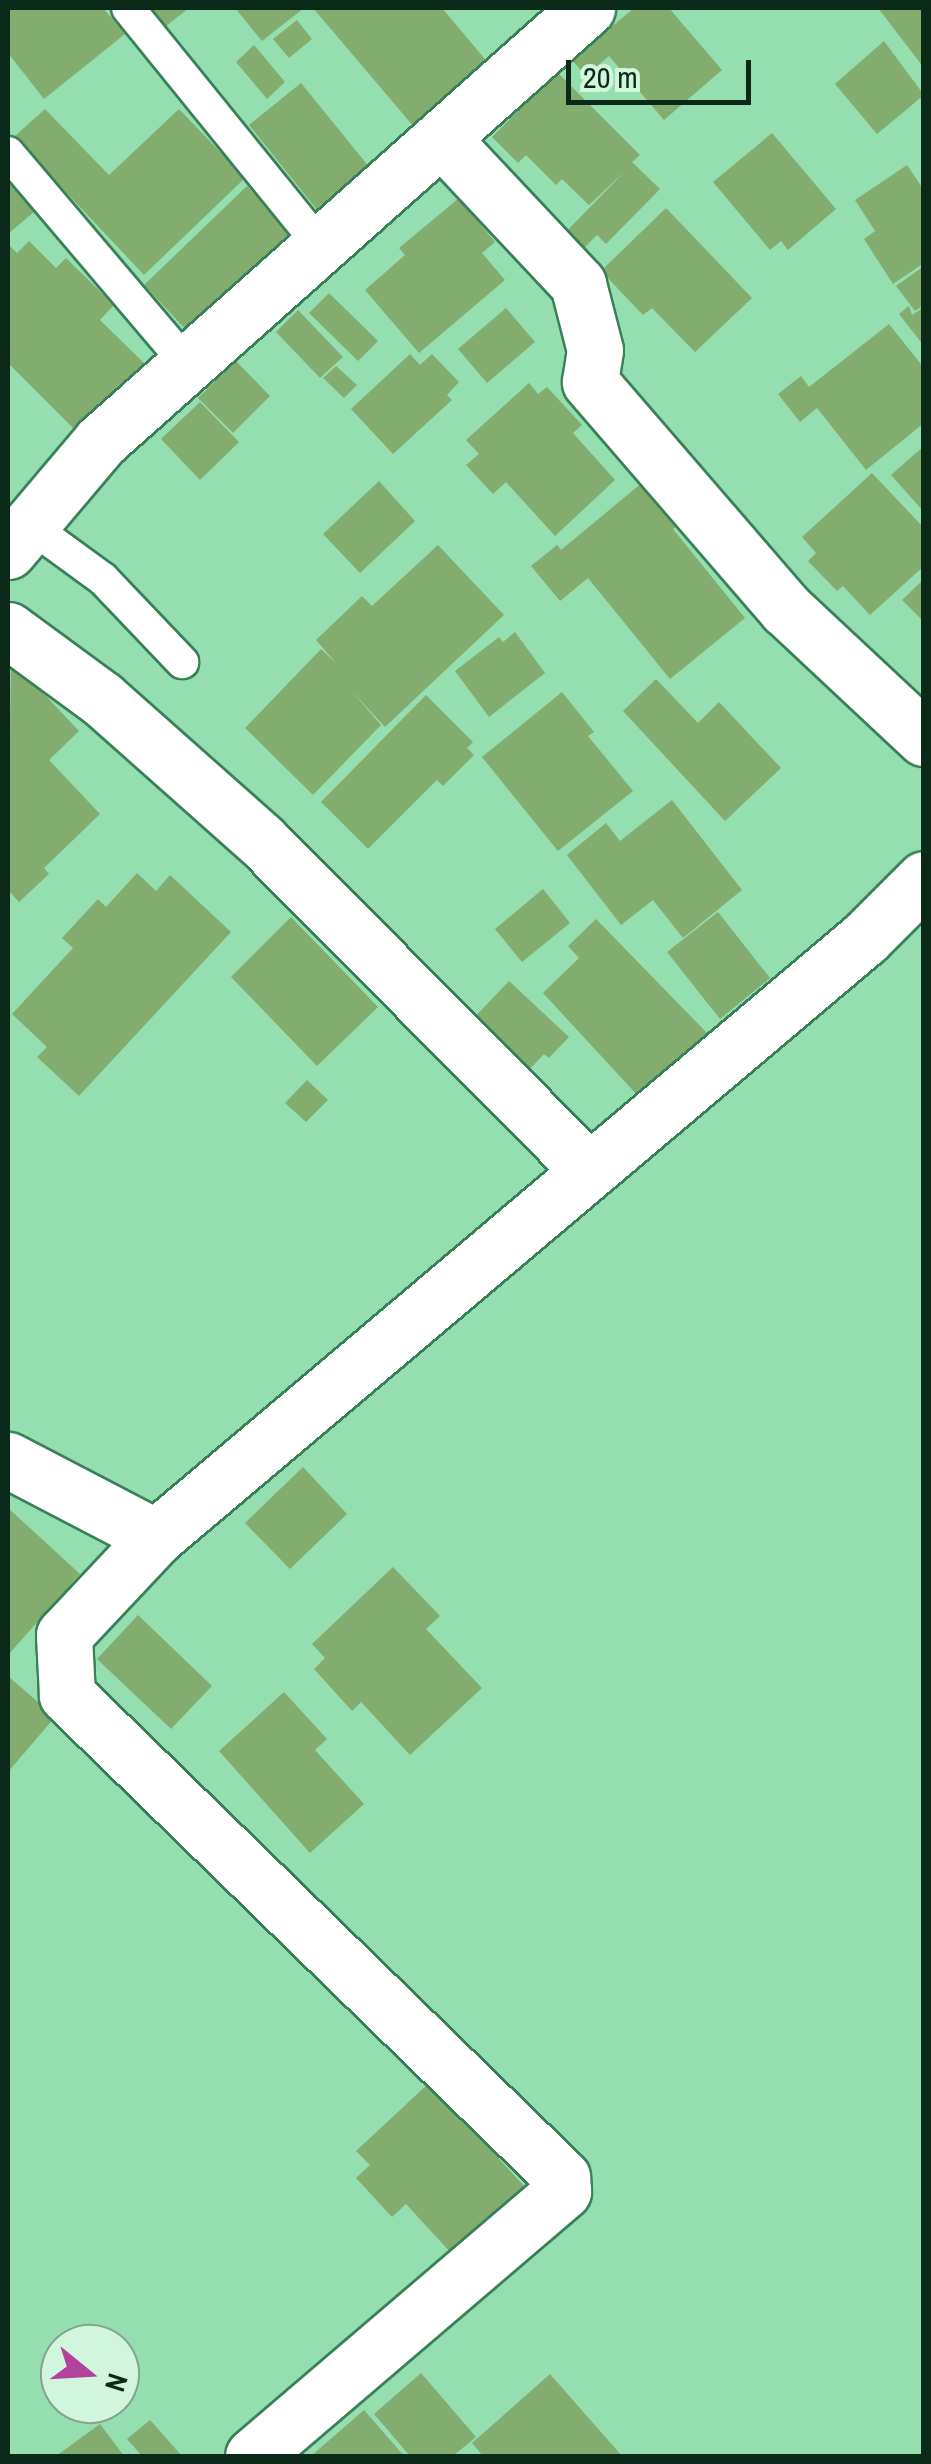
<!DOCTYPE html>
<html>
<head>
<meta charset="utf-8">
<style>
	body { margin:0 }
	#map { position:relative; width:931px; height:2464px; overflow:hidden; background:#95deb0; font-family:"Archivo Narrow",sans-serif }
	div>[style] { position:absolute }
	.building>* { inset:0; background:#83ac6f }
	.roads { filter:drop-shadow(2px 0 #398058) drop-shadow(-2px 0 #398058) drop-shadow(0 2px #398058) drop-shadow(0 -2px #398058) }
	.service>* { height:32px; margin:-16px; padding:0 16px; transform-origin:16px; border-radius:16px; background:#fff }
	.minor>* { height:55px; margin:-27.5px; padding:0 27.5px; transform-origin:27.5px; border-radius:27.5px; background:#fff }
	span { translate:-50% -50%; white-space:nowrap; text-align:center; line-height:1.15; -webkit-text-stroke:10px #d2f5de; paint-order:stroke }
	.frame { position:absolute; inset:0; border:10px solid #0b2919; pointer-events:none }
	.north { position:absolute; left:40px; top:2324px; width:100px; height:100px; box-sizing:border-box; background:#d2f5de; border:2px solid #82a38f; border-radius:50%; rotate:108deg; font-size:28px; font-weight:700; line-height:40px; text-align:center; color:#0b2919 }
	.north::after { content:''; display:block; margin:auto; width:35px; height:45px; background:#b3429d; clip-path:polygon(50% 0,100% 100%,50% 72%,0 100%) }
	.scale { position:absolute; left:566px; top:60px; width:185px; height:45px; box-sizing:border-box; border:5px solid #0b2919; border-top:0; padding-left:12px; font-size:30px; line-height:35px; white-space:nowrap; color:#0b2919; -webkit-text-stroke:8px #d2f5de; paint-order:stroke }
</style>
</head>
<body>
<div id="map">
	<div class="building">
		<i style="clip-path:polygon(8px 8px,103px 8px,125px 34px,44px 99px,8px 53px)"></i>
		<i style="clip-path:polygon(151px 8px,189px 8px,166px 26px)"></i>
		<i style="clip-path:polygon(235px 8px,304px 8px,262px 41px)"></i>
		<i style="clip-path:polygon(313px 8px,442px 8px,489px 64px,414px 127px)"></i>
		<i style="clip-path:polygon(634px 8px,669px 8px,722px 70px,664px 120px,609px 56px,586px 76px,572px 60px)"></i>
		<i style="clip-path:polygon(878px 8px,924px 8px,924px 68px)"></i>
		<i style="clip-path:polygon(297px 20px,312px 39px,289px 58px,273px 39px)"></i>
		<i style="clip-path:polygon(884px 41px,924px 95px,877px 134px,835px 84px)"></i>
		<i style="clip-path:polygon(254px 45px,285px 82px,267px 99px,236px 62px)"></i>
		<i style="clip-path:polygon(557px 72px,640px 155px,632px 162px,660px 189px,606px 244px,597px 235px,582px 250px,564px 234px,625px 171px,589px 205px,562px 179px,556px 185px,526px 155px,518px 163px,492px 137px)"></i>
		<i style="clip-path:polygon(301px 83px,370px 168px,318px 211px,249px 125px)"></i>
		<i style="clip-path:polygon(45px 109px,109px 175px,179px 109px,245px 178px,144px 275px,14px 137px)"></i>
		<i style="clip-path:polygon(772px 133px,836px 209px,788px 250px,781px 241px,770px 250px,713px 182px)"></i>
		<i style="clip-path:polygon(907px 165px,924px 190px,924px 263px,893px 284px,864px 239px,875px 231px,855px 200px)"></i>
		<i style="clip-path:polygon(10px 179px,35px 211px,8px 234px,8px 181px)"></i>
		<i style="clip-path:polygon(247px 186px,294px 236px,190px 334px,144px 285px)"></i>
		<i style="clip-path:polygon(459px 198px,495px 242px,482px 253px,505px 280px,419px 353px,365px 290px,405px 255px,399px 248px)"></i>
		<i style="clip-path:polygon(666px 208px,752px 298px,695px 352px,652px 308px,643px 315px,601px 271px)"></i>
		<i style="clip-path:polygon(29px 241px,56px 268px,66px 258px,114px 305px,100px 320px,148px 367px,80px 435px,8px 363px,8px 244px,17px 253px)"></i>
		<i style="clip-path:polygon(924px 266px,924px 305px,915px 311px,896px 286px)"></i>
		<i style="clip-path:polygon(329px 293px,378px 341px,358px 361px,309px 313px)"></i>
		<i style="clip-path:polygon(909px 306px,912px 315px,924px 307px,924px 346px,899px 314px)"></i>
		<i style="clip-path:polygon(506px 308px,535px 342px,487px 383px,458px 349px)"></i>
		<i style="clip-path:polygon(298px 310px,343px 357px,320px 378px,276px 332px)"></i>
		<i style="clip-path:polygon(889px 324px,924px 368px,924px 423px,866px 470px,817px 408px,800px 422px,778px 394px,801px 376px,809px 387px)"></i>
		<i style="clip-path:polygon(410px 354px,420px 365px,432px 354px,459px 382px,447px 395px,452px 400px,393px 454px,351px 409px)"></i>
		<i style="clip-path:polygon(236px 361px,270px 396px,233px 433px,198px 398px)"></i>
		<i style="clip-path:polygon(336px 366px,357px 385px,344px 398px,323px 378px)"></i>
		<i style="clip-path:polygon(529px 383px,538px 394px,547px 387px,582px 425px,573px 433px,615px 480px,555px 536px,506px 482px,493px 494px,466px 465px,479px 454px,466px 440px)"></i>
		<i style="clip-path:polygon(200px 402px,239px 442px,200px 480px,161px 439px)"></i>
		<i style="clip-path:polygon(924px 446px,924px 512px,891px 475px)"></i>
		<i style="clip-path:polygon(872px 473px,924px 528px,924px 566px,870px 615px,843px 586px,837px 591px,808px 561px,816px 553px,802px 537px)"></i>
		<i style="clip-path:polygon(379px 481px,415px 521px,360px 573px,323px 534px)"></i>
		<i style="clip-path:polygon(643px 482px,678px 525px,673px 529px,745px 618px,670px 679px,588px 578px,560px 601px,531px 566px,557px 545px,561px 550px)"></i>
		<i style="clip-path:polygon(438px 545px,504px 615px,385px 727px,350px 689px,381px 725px,313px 795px,245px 728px,321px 649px,336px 663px,316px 640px,362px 596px,372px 606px)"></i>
		<i style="clip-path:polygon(924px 579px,924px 622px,902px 600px)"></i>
		<i style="clip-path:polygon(515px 632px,545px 673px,489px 717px,455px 671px,499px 637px,503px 642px)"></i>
		<i style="clip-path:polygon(11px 659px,79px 731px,49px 760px,100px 814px,44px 868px,49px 874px,19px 902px,8px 890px)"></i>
		<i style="clip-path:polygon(656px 679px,698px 723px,719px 702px,781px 768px,725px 821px,623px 711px)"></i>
		<i style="clip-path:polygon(562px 692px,594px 732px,588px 736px,633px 791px,558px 851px,482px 757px)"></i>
		<i style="clip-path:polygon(426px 695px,473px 742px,467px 748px,474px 755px,443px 786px,437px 780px,368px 849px,321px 802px)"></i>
		<i style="clip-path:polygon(672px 800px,742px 890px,683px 938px,653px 900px,621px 925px,567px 855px,606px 823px,620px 841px)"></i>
		<i style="clip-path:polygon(137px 873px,156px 891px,170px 875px,231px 932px,79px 1096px,37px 1057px,47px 1047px,12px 1014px,73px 948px,62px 938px,98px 899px,106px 907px)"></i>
		<i style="clip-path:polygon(543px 889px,570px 923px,522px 962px,495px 929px)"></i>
		<i style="clip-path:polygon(718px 912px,770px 978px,720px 1019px,667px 952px)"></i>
		<i style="clip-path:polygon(291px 917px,378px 1007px,317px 1066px,231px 977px)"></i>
		<i style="clip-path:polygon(596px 919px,707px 1033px,639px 1097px,543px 993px,579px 958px,568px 946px)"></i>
		<i style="clip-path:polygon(509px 981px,569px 1037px,549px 1058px,544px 1054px,527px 1072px,472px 1020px)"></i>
		<i style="clip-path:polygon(307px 1080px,328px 1100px,306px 1122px,285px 1103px)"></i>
		<i style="clip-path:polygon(303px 1467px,347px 1514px,290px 1569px,245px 1523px)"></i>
		<i style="clip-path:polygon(8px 1508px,80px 1574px,8px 1655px)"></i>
		<i style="clip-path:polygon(393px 1567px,440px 1616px,426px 1629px,482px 1688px,410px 1755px,361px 1702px,352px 1711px,314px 1669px,325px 1658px,312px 1644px)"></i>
		<i style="clip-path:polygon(138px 1615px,212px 1686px,171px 1729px,97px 1659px)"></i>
		<i style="clip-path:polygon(8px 1676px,55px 1717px,8px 1772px)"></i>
		<i style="clip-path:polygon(284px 1692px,327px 1739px,315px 1750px,364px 1804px,310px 1853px,219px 1751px)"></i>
		<i style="clip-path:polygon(429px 2083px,525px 2187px,452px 2254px,406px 2204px,392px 2217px,356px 2178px,370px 2165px,356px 2151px)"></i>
		<i style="clip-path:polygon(421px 2373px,476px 2437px,453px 2456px,410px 2456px,374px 2414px)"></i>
		<i style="clip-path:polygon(550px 2374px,622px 2456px,483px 2456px,472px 2443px)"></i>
		<i style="clip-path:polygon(364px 2410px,404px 2456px,311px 2456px)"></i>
		<i style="clip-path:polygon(150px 2420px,182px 2456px,142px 2456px,127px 2439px)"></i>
		<i style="clip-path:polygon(100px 2424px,124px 2456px,56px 2456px)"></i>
	</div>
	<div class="roads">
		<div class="service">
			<i style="left:128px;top:8px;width:305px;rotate:51deg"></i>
			<i style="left:8px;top:153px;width:278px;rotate:49.7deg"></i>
			<i style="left:29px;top:525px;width:92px;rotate:36.1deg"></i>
			<i style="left:103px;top:579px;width:115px;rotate:46.4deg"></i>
		</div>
		<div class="minor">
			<i style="left:442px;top:139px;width:199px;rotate:46.8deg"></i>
			<i style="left:578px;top:284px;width:68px;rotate:75.6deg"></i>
			<i style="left:595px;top:350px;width:32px;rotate:99deg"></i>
			<i style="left:590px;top:382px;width:300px;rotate:49.2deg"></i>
			<i style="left:786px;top:609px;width:189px;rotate:43.1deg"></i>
			<i style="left:8px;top:551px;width:144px;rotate:-49.8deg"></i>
			<i style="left:101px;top:441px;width:651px;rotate:-41.7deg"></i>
			<i style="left:8px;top:630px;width:117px;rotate:36.3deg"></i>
			<i style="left:102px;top:699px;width:213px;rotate:41.6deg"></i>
			<i style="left:261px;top:840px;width:465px;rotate:45.2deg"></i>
			<i style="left:8px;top:1460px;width:167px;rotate:27.5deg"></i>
			<i style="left:253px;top:2456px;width:408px;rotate:-40.5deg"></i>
			<i style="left:563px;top:2191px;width:14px;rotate:-94deg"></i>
			<i style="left:562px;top:2177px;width:691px;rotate:-135.76deg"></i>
			<i style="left:67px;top:1695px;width:60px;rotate:-92.9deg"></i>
			<i style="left:64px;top:1635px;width:134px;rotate:-46.8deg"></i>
			<i style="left:156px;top:1537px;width:928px;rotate:-40.19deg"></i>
			<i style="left:865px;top:938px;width:83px;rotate:-45deg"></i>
		</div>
	</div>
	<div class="frame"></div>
	<div class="north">N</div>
	<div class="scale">20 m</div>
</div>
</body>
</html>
